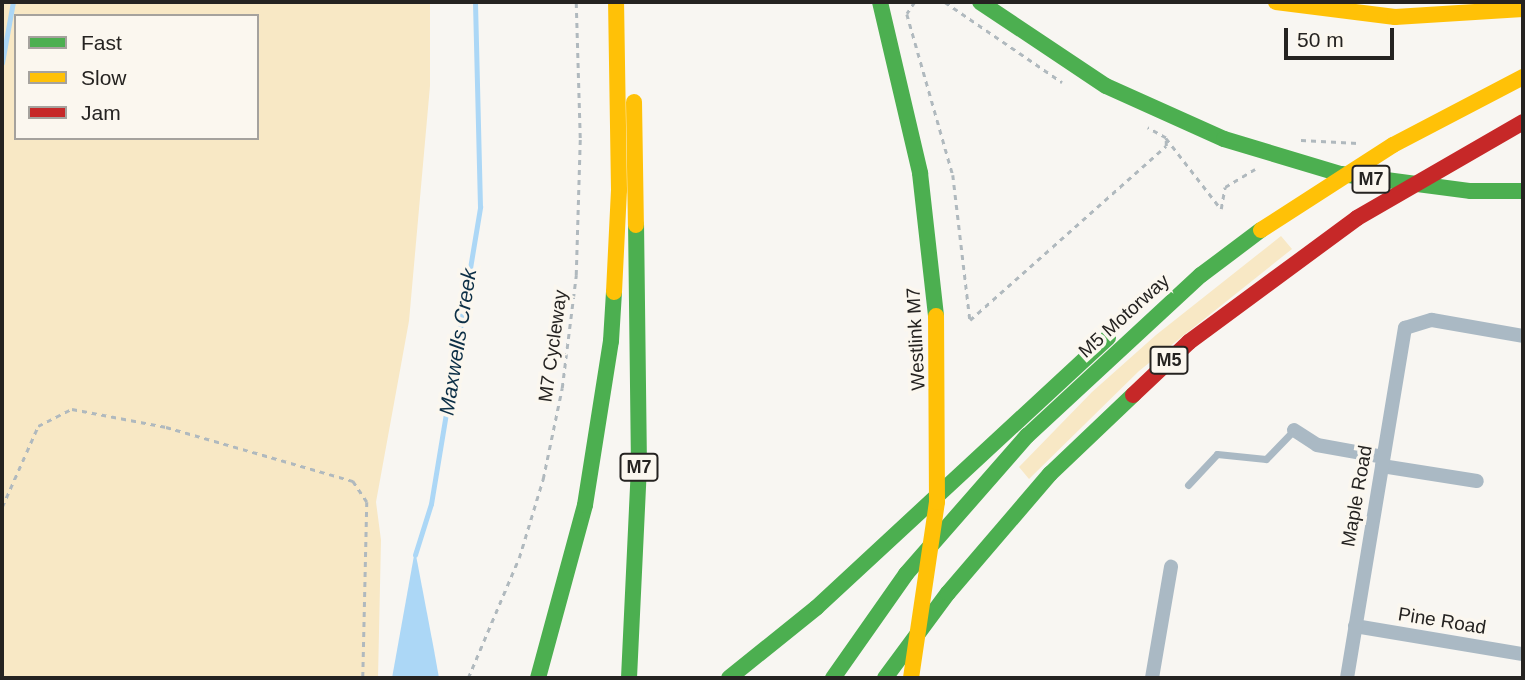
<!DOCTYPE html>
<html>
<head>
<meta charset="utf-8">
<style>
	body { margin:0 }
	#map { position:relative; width:1525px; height:680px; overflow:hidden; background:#f8f6f2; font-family:Helvetica,sans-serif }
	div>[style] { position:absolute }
	.green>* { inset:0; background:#f8e8c5 }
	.water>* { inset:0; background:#acd7f6 }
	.stream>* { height:4.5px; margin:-2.25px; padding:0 2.25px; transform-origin:2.25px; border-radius:2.25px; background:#acd7f6 }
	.path>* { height:2.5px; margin-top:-1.25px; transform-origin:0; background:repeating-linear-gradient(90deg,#b0b9be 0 5px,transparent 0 10px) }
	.lane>* { height:7px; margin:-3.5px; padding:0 3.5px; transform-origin:3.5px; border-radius:3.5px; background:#aab9c4 }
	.street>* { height:14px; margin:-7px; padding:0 7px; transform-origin:7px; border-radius:7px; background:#aab9c4 }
	.fast>* { height:16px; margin:-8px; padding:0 8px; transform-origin:8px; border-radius:8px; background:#4caf50 }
	.slow>* { height:16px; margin:-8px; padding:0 8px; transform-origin:8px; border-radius:8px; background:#ffc107 }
	.jam>* { height:16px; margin:-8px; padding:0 8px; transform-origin:8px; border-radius:8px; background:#c62828 }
	span { translate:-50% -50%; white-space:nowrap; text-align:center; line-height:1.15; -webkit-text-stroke:7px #fbf7ef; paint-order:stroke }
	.shield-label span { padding:2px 5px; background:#fbf7ef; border:2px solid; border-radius:5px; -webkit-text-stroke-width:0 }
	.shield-label { font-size:18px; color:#252321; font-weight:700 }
	.street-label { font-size:19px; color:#252321 }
	.water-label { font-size:21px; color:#0c2f46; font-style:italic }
	.frame { position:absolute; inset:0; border:4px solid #252321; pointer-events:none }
	.legend { position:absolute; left:14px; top:14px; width:245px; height:126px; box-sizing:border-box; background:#fbf7ef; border:2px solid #a5a29d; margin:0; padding:9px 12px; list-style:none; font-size:21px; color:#252321 }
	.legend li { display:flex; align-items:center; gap:14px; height:35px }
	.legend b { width:35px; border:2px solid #a5a29d }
	.scale { position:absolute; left:1284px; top:28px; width:110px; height:32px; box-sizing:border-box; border:4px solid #252321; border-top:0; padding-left:9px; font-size:21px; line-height:24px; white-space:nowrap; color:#252321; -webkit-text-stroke:5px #fbf7ef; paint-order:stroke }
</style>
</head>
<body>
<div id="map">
	<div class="green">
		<i style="clip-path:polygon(evenodd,2px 2px,430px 2px,430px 86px,409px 321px,376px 502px,381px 540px,378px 678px,2px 678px,2px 2px,16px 16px,257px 16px,257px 138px,16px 138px,16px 16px)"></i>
		<i style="clip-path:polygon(1281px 236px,1292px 249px,1139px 371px,1029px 479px,1019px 467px,1092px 392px,1156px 335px)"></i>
	</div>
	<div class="water">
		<i style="clip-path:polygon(415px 550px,434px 650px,439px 678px,392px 678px)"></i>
	</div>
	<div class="stream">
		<i style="left:2px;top:63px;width:62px;rotate:-79.8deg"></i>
		<i style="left:415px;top:555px;width:53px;rotate:-72.6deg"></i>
		<i style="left:431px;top:504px;width:301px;rotate:-80.6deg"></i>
		<i style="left:480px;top:207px;width:205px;rotate:-91.4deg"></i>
	</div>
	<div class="path">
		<i style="left:915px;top:2px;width:14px;rotate:124deg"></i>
		<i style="left:907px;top:14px;width:167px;rotate:74.1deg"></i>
		<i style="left:953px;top:175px;width:146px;rotate:83.3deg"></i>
		<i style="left:945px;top:2px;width:142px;rotate:34.4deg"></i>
		<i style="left:1166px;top:138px;width:90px;rotate:52.2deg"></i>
		<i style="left:1221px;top:209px;width:22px;rotate:-80deg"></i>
		<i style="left:1225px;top:187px;width:35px;rotate:-31deg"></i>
		<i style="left:1301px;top:140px;width:57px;rotate:3deg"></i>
		<i style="left:970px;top:320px;width:262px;rotate:-41.6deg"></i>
		<i style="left:1166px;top:146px;width:8px;rotate:-90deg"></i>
		<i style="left:1166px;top:138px;width:21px;rotate:-151deg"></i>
		<i style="left:2px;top:507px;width:89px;rotate:-66deg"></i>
		<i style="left:38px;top:426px;width:38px;rotate:-27deg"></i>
		<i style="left:72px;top:409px;width:96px;rotate:10.8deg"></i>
		<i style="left:166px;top:427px;width:195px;rotate:16.1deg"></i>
		<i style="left:353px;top:481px;width:25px;rotate:56deg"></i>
		<i style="left:367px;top:502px;width:176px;rotate:91.3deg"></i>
		<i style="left:468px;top:678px;width:130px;rotate:-67deg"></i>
		<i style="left:519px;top:558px;width:83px;rotate:-73.1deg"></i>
		<i style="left:543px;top:479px;width:93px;rotate:-78.2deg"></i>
		<i style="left:562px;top:388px;width:114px;rotate:-82.9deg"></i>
		<i style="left:576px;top:275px;width:137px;rotate:-88.3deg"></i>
		<i style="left:580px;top:138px;width:136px;rotate:-91.7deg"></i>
	</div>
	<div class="lane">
		<i style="left:1188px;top:485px;width:42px;rotate:-46.9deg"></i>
		<i style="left:1217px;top:454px;width:49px;rotate:5.8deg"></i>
		<i style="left:1266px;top:459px;width:40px;rotate:-46deg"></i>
	</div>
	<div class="street">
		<i style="left:1294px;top:430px;width:27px;rotate:33deg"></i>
		<i style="left:1317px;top:445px;width:67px;rotate:10.3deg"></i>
		<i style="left:1382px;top:466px;width:96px;rotate:9deg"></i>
		<i style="left:1355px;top:626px;width:170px;rotate:9.5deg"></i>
		<i style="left:1152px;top:678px;width:113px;rotate:-80.3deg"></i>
		<i style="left:1347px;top:678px;width:355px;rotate:-80.6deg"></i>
		<i style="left:1405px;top:328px;width:28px;rotate:-17deg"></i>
		<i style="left:1432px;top:320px;width:92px;rotate:10deg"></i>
	</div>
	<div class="fast">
		<i style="left:880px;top:2px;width:176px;rotate:76.8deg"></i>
		<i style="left:920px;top:173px;width:144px;rotate:83.6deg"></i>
		<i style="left:980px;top:2px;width:151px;rotate:33.7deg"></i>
		<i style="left:1106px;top:86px;width:129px;rotate:24.2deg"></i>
		<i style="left:1224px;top:139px;width:122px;rotate:16.7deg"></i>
		<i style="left:1341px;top:174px;width:131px;rotate:7.5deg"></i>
		<i style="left:1471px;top:191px;width:52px"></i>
		<i style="left:538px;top:678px;width:179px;rotate:-74.8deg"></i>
		<i style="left:585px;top:505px;width:166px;rotate:-81deg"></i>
		<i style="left:611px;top:341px;width:49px;rotate:-86.5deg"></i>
		<i style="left:629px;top:678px;width:211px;rotate:-87.3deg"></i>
		<i style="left:639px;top:467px;width:242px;rotate:-90.7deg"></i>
		<i style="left:729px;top:678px;width:112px;rotate:-38.8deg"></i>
		<i style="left:816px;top:608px;width:398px;rotate:-42.8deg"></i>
		<i style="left:833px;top:678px;width:127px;rotate:-54.9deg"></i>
		<i style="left:906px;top:574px;width:184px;rotate:-48.8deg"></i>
		<i style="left:1027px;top:436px;width:237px;rotate:-42.8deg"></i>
		<i style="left:1201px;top:275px;width:75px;rotate:-36.9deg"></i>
		<i style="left:885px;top:678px;width:106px;rotate:-53.5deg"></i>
		<i style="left:948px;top:593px;width:157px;rotate:-49.4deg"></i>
		<i style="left:1050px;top:474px;width:115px;rotate:-43.6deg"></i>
	</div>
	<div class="slow">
		<i style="left:1276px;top:2px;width:120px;rotate:7.2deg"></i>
		<i style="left:1395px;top:17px;width:128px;rotate:-3.6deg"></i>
		<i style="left:634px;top:102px;width:123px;rotate:89.1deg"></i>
		<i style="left:1261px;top:230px;width:157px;rotate:-32.8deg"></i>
		<i style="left:1393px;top:145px;width:147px;rotate:-27.6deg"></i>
		<i style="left:614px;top:292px;width:102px;rotate:-87.2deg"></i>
		<i style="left:619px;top:190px;width:188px;rotate:-90.9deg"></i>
		<i style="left:911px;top:678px;width:178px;rotate:-81.6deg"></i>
		<i style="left:937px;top:502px;width:186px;rotate:-90.3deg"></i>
	</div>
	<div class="jam">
		<i style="left:1133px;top:395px;width:77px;rotate:-43.4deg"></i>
		<i style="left:1189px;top:342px;width:209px;rotate:-36.4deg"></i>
		<i style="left:1357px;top:218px;width:192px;rotate:-30deg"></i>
	</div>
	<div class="shield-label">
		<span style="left:1371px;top:179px">M7</span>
		<span style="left:1169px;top:360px">M5</span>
		<span style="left:639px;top:467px">M7</span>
	</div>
	<div class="street-label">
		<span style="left:1124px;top:316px;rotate:-42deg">M5 Motorway</span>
		<span style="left:916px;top:339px;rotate:-93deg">Westlink M7</span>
		<span style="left:553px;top:346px;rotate:-82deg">M7 Cycleway</span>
		<span style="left:1357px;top:496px;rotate:-80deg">Maple Road</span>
		<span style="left:1442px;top:621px;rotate:9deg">Pine Road</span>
	</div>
	<div class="water-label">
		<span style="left:458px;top:342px;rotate:-81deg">Maxwells Creek</span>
	</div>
	<div class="frame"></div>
	<ul class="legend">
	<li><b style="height:9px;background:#4caf50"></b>Fast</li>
	<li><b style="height:9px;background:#ffc107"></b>Slow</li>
	<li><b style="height:9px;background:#c62828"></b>Jam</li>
	</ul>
	<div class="scale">50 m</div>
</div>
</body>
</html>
